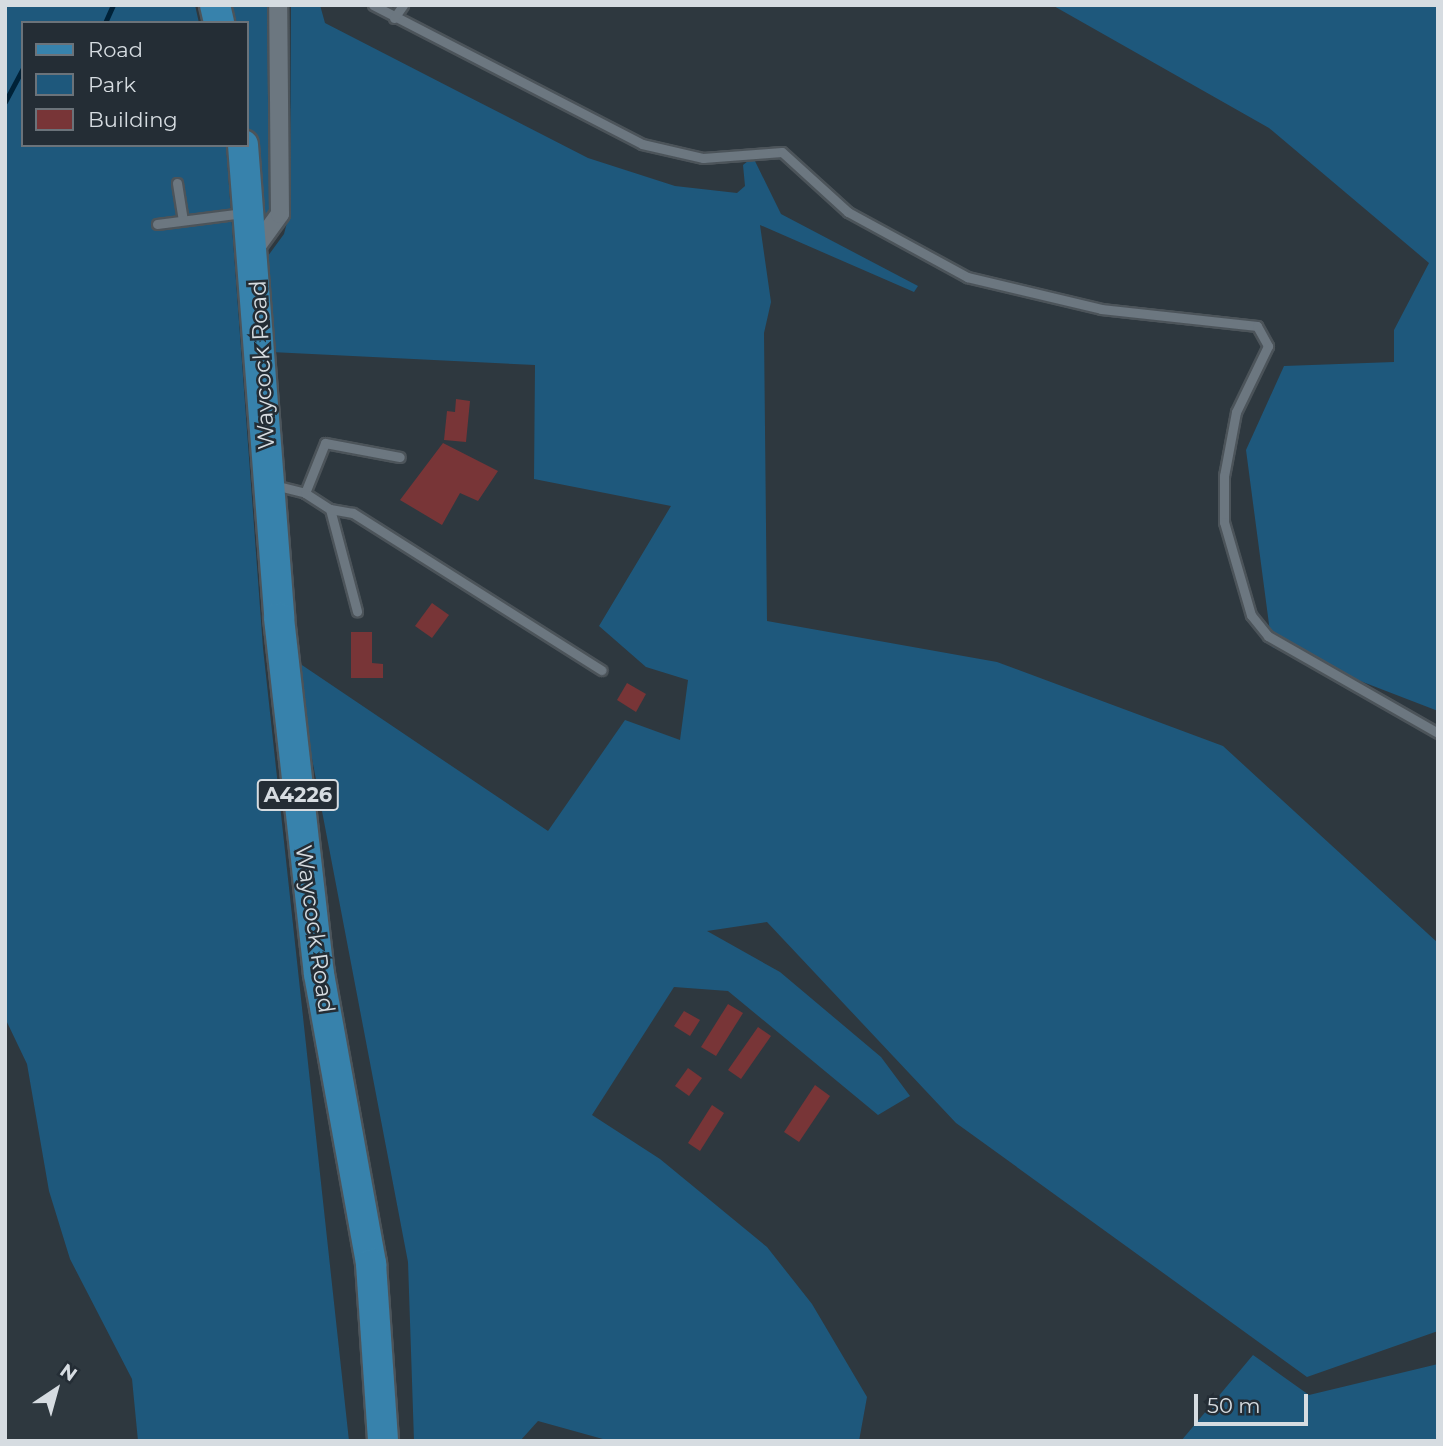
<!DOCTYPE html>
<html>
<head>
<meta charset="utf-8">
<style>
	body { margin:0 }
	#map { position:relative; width:1443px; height:1446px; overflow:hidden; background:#2e383f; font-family:Montserrat,sans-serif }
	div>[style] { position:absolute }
	.green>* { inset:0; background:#1e587c }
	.stream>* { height:4.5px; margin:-2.25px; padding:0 2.25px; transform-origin:2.25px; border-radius:2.25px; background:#002238 }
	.building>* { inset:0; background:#783537 }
	.roads { filter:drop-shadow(2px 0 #4c545a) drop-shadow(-2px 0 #4c545a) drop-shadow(0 2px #4c545a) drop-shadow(0 -2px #4c545a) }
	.service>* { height:9px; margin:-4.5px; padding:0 4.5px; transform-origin:4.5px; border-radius:4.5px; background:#6c7780 }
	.minor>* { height:18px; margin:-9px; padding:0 9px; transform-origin:9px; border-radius:9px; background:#6c7780 }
	.primary>* { height:30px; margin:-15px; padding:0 15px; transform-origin:15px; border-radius:15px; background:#3782ac }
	span { translate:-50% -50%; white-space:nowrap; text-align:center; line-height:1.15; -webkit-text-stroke:5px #242d35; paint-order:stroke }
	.shield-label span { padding:2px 5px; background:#242d35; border:2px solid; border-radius:5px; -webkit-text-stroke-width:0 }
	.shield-label { font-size:21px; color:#d6dce1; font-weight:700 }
	.street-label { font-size:23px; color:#d6dce1 }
	.frame { position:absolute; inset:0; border:7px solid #d6dce1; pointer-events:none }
	.legend { position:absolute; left:21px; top:21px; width:228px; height:126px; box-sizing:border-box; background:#242d35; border:2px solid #6b737a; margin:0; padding:9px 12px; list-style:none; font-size:21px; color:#d6dce1 }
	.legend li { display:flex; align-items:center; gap:14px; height:35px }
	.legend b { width:35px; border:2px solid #6b737a }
	.north { position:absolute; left:21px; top:1355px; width:70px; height:70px; -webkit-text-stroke:5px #242d35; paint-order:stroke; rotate:36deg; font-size:19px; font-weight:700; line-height:28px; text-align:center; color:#d6dce1 }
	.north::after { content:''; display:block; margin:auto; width:24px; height:32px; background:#d6dce1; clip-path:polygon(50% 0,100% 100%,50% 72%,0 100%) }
	.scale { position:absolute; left:1194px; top:1394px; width:114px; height:32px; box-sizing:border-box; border:4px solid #d6dce1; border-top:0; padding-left:9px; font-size:21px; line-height:24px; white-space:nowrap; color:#d6dce1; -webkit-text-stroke:5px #242d35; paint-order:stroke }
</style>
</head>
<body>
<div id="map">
	<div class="green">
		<i style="clip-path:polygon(5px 5px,195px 5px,199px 23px,23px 23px,23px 145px,226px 145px,263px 648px,349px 1441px,138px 1441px,132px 1379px,70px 1259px,49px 1191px,27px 1064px,5px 1018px)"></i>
		<i style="clip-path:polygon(223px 5px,274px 5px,273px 214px,264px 222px,247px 126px,247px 23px,227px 23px)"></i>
		<i style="clip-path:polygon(291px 5px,320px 5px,325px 23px,463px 94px,588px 158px,675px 186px,737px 193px,745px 186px,743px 165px,753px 157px,781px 214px,918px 286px,914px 292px,760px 225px,771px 302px,764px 333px,767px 621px,997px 662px,1223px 746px,1438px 943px,1438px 1331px,1307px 1377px,956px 1123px,767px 922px,707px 931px,780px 972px,881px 1057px,910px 1096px,878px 1115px,728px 991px,674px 987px,592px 1115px,660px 1159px,767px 1247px,812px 1304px,867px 1397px,859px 1441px,610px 1441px,538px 1421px,520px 1441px,414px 1441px,408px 1262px,293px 659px,548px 831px,625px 720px,680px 740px,688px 680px,646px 667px,599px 626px,671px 506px,534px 479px,535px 365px,271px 352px,265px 260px,284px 234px,290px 211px)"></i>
		<i style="clip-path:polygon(1052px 5px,1438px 5px,1438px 711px,1272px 647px,1246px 450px,1284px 366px,1394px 362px,1394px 330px,1429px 263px,1269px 128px)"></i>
		<i style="clip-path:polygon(1253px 1355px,1309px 1395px,1438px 1364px,1438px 1441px,1181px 1441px)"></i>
	</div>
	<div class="stream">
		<i style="left:105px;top:23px;width:20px;rotate:-66deg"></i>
		<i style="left:5px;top:102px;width:38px;rotate:-62deg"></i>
	</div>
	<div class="building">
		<i style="clip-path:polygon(456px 399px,470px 401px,466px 442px,444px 440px,447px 411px,455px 412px)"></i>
		<i style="clip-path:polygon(443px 443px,498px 471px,478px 501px,460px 493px,442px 525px,400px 500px)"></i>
		<i style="clip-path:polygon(432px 603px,449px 615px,432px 638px,415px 626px)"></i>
		<i style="clip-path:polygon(351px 632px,372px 632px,372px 663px,383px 664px,383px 678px,351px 678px)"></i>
		<i style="clip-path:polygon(627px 683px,646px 694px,636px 712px,617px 700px)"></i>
		<i style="clip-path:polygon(728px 1004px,743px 1013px,716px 1056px,701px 1047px)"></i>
		<i style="clip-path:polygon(684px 1011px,700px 1020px,690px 1036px,674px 1026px)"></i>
		<i style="clip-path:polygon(758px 1027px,771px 1036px,741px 1079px,728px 1070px)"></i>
		<i style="clip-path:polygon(688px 1068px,702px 1078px,689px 1096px,675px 1086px)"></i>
		<i style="clip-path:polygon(815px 1085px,830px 1096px,799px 1142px,784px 1132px)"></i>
		<i style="clip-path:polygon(712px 1105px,724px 1113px,700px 1151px,688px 1143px)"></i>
	</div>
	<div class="roads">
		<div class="service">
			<i style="left:373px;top:5px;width:303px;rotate:27.3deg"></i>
			<i style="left:642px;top:144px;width:63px;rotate:12.9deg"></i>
			<i style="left:703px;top:158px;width:79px;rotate:-4.3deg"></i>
			<i style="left:782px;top:152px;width:89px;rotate:42.3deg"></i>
			<i style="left:848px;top:212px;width:136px;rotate:28.6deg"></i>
			<i style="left:967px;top:277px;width:138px;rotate:13.4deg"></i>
			<i style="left:1101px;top:309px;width:157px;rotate:6.2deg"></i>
			<i style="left:1257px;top:326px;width:23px;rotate:61deg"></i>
			<i style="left:1268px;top:346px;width:73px;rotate:115.9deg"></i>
			<i style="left:1236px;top:412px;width:65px;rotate:100.6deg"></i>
			<i style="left:1224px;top:476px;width:46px;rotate:90deg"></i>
			<i style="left:1224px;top:522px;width:97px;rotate:73.8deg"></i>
			<i style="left:1251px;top:615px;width:27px;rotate:51deg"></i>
			<i style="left:1268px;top:636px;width:196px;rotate:29.7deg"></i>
			<i style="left:394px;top:18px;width:16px;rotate:-55deg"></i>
			<i style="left:177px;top:183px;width:37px;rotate:81deg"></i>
			<i style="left:157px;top:224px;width:87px;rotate:-7.3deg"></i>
			<i style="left:274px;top:485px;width:32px;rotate:14deg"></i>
			<i style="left:305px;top:493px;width:54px;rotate:-68.2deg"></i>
			<i style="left:325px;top:443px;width:76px;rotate:10.6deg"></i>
			<i style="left:305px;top:493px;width:30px;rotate:33deg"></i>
			<i style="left:330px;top:509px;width:106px;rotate:75.2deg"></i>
			<i style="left:330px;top:509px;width:23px;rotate:10deg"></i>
			<i style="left:353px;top:513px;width:294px;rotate:32.3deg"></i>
		</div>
		<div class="minor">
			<i style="left:256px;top:247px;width:41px;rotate:-54deg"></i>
			<i style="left:280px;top:214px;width:209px;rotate:-90.5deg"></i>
		</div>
		<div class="primary">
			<i style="left:215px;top:5px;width:18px;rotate:77deg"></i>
			<i style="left:243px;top:145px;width:474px;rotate:85.6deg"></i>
			<i style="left:279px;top:618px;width:358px;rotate:83.6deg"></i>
			<i style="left:319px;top:974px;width:295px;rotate:79.8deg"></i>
			<i style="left:371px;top:1264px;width:177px;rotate:86.1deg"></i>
		</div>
	</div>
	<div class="shield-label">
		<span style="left:298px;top:795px">A4226</span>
	</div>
	<div class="street-label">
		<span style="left:262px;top:365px;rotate:-93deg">Waycock Road</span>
		<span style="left:315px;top:929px;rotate:82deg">Waycock Road</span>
	</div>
	<div class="frame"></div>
	<ul class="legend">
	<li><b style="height:9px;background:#3782ac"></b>Road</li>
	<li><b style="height:19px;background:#1e587c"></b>Park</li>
	<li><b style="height:19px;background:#783537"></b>Building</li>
	</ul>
	<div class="north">N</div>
	<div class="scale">50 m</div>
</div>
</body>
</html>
